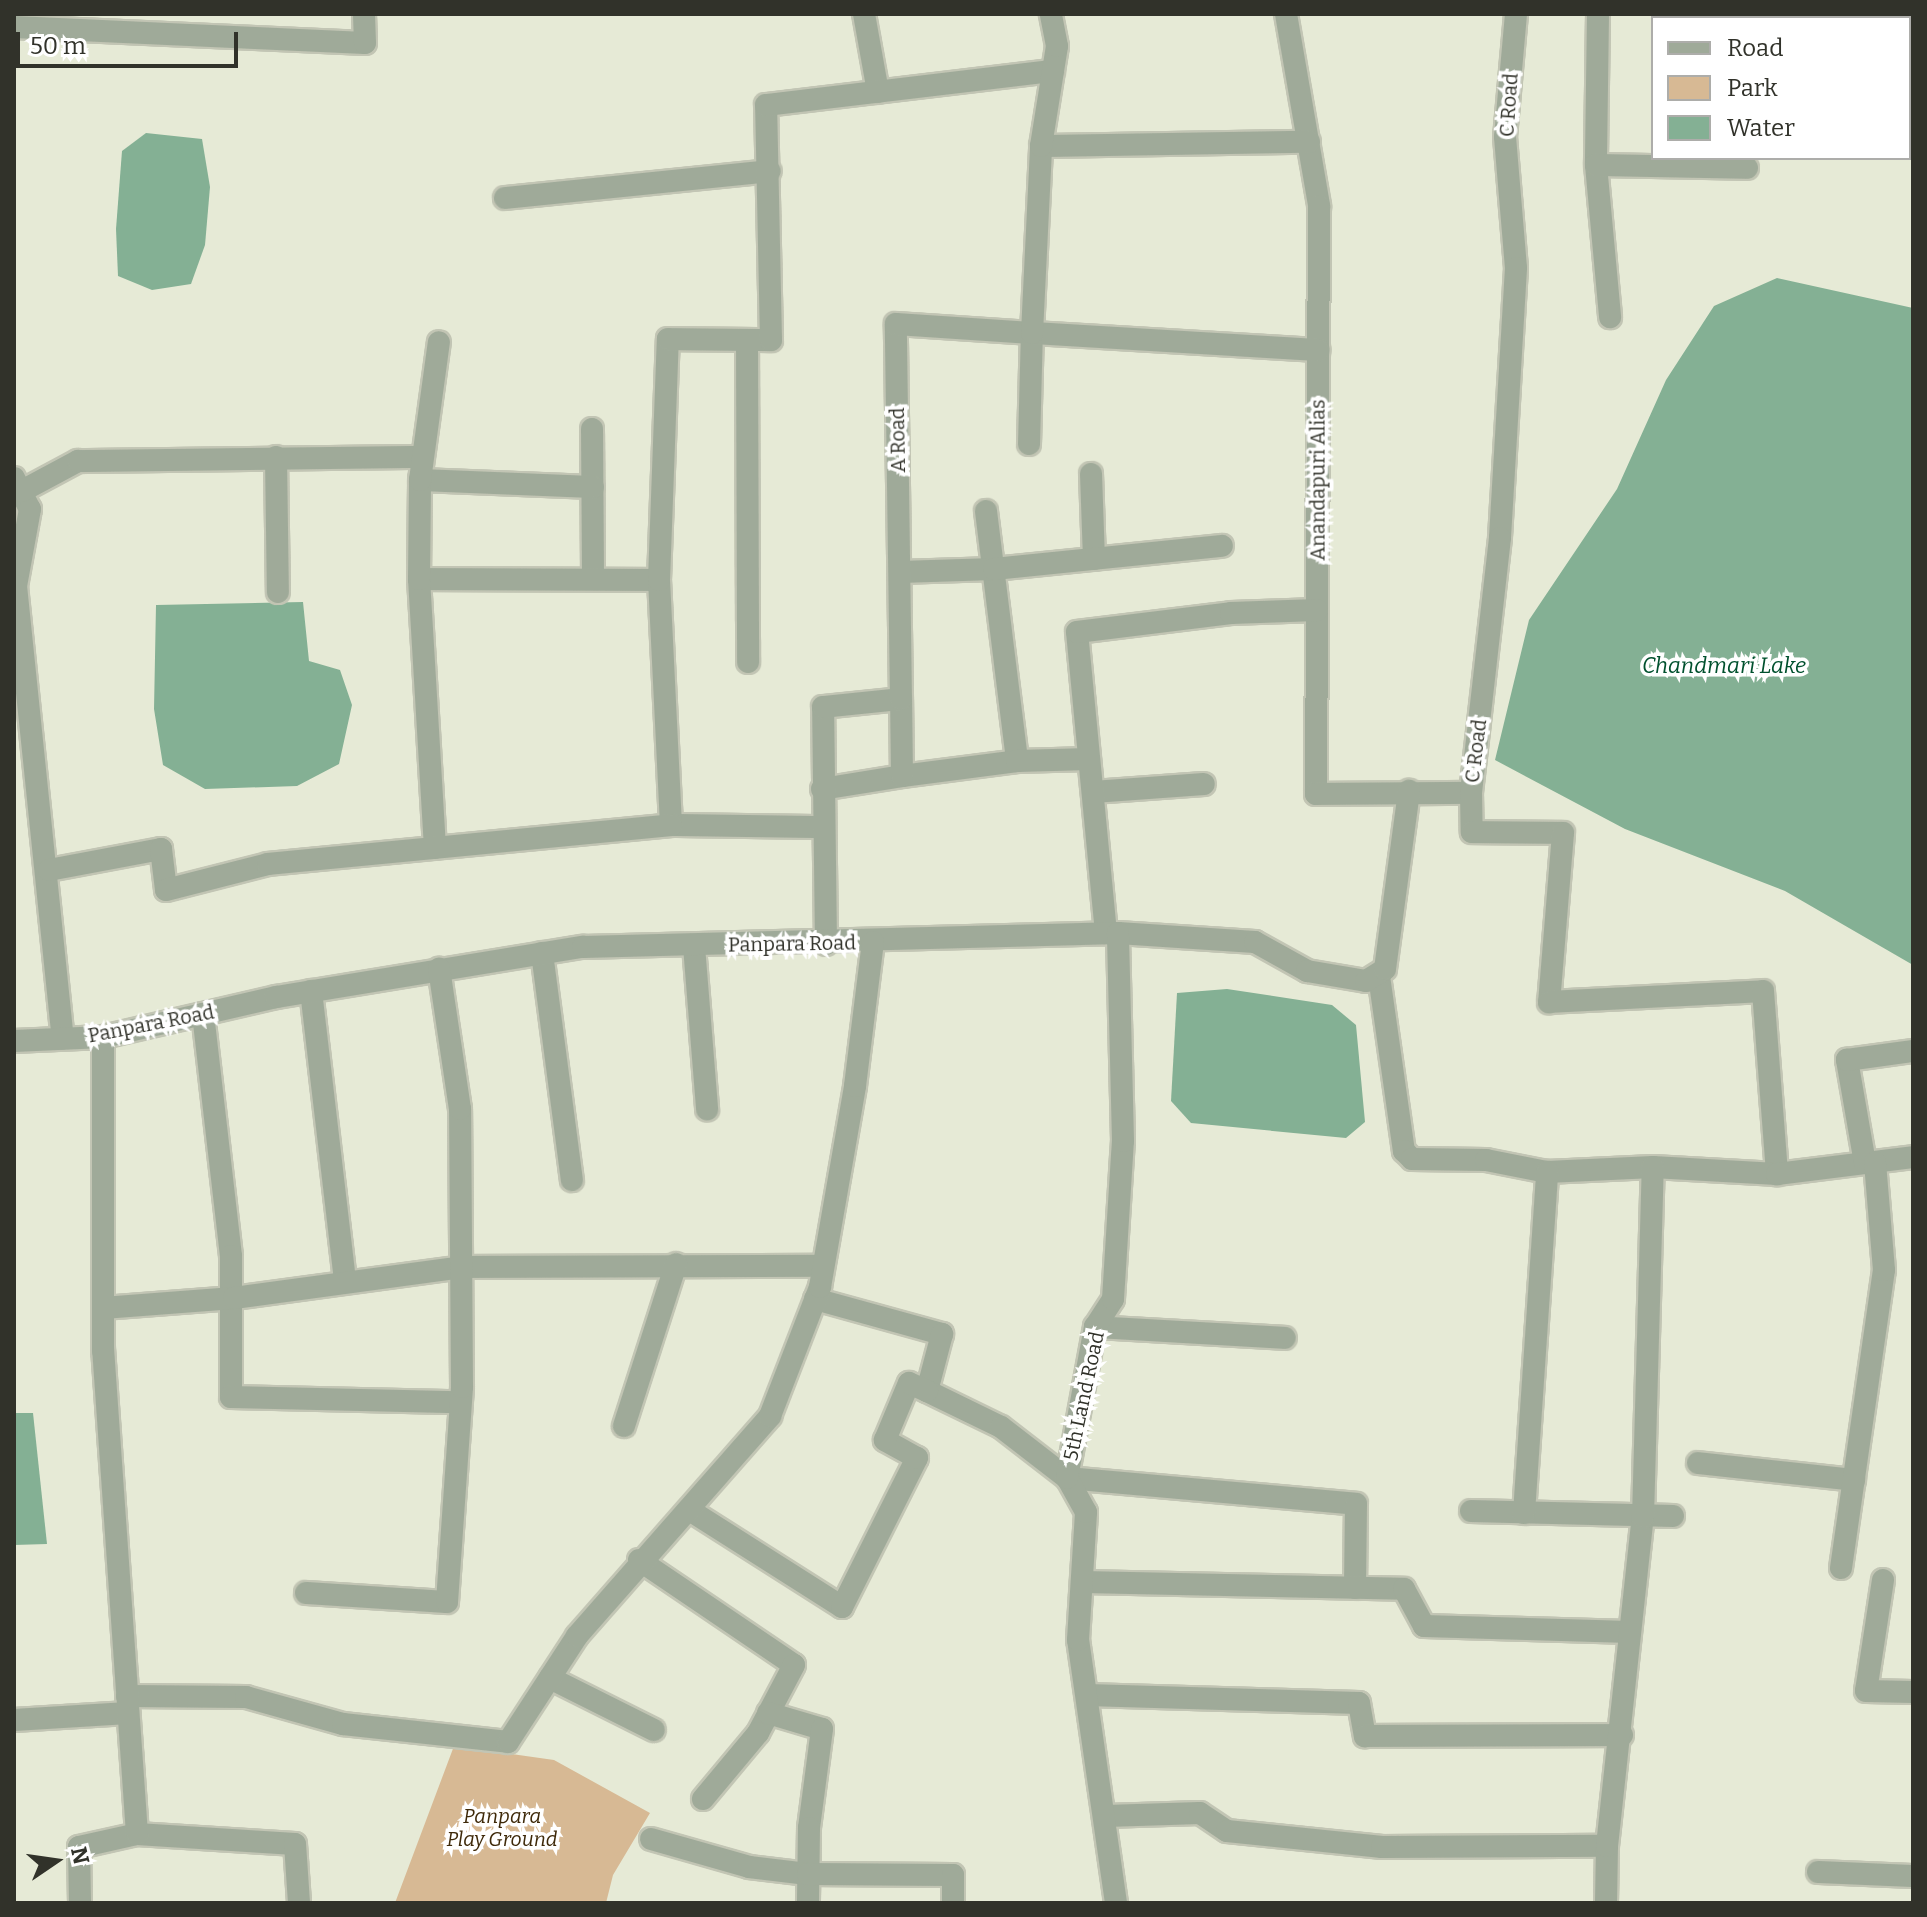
<!DOCTYPE html>
<html>
<head>
<meta charset="utf-8">
<style>
	body { margin:0 }
	#map { position:relative; width:1927px; height:1917px; overflow:hidden; background:#e6ead6; font-family:Bitter,serif }
	div>[style] { position:absolute }
	.green>* { inset:0; background:#d7b994 }
	.water>* { inset:0; background:#84b094 }
	.roads { filter:drop-shadow(2px 0 #c2c5b4) drop-shadow(-2px 0 #c2c5b4) drop-shadow(0 2px #c2c5b4) drop-shadow(0 -2px #c2c5b4) }
	.minor>* { height:22px; margin:-11px; padding:0 11px; transform-origin:11px; border-radius:11px; background:#9faa99 }
	span { translate:-50% -50%; white-space:nowrap; text-align:center; line-height:1.15; -webkit-text-stroke:7px #fff; paint-order:stroke }
	.street-label { font-size:20px; color:#31322a }
	.park-label { font-size:20px; color:#3e2909; font-style:italic }
	.water-label { font-size:22px; color:#00512e; font-style:italic }
	.frame { position:absolute; inset:0; border:16px solid #31322a; pointer-events:none }
	.legend { position:absolute; left:1651px; top:16px; width:260px; height:144px; box-sizing:border-box; background:#fff; border:2px solid #adadaa; margin:0; padding:10px 14px; list-style:none; font-size:24px; color:#31322a }
	.legend li { display:flex; align-items:center; gap:16px; height:40px }
	.legend b { width:40px; border:2px solid #adadaa }
	.north { position:absolute; left:16px; top:1821px; width:80px; height:80px; -webkit-text-stroke:6px #fff; paint-order:stroke; rotate:77deg; font-size:22px; font-weight:700; line-height:32px; text-align:center; color:#31322a }
	.north::after { content:''; display:block; margin:auto; width:28px; height:36px; background:#31322a; clip-path:polygon(50% 0,100% 100%,50% 72%,0 100%) }
	.scale { position:absolute; left:16px; top:32px; width:222px; height:36px; box-sizing:border-box; border:4px solid #31322a; border-top:0; padding-left:10px; font-size:24px; line-height:28px; white-space:nowrap; color:#31322a; -webkit-text-stroke:6px #fff; paint-order:stroke }
</style>
</head>
<body>
<div id="map">
	<div class="green">
		<i style="clip-path:polygon(454px 1746px,554px 1760px,650px 1813px,613px 1875px,606px 1903px,395px 1903px)"></i>
	</div>
	<div class="water">
		<i style="clip-path:polygon(146px 133px,202px 139px,210px 187px,205px 245px,191px 284px,152px 290px,118px 276px,116px 229px,122px 151px)"></i>
		<i style="clip-path:polygon(1777px 278px,1913px 308px,1913px 965px,1785px 891px,1625px 829px,1495px 760px,1529px 620px,1617px 489px,1666px 380px,1714px 306px)"></i>
		<i style="clip-path:polygon(303px 602px,309px 661px,340px 670px,352px 705px,339px 764px,297px 786px,205px 789px,163px 765px,154px 709px,156px 605px)"></i>
		<i style="clip-path:polygon(1227px 989px,1332px 1005px,1356px 1025px,1365px 1122px,1346px 1138px,1191px 1123px,1171px 1101px,1177px 993px)"></i>
		<i style="clip-path:polygon(14px 1413px,33px 1413px,47px 1544px,14px 1545px)"></i>
	</div>
	<div class="roads">
		<div class="minor">
			<i style="left:864px;top:14px;width:79px;rotate:79.8deg"></i>
			<i style="left:1286px;top:14px;width:195px;rotate:80.2deg"></i>
			<i style="left:1319px;top:206px;width:588px;rotate:90.29deg"></i>
			<i style="left:1316px;top:794px;width:155px;rotate:-0.4deg"></i>
			<i style="left:1516px;top:14px;width:123px;rotate:95.1deg"></i>
			<i style="left:1505px;top:137px;width:131px;rotate:85.2deg"></i>
			<i style="left:1516px;top:268px;width:270px;rotate:93.4deg"></i>
			<i style="left:1500px;top:538px;width:257px;rotate:96.5deg"></i>
			<i style="left:1471px;top:793px;width:39px;rotate:89deg"></i>
			<i style="left:1472px;top:832px;width:91px;rotate:0.6deg"></i>
			<i style="left:1563px;top:833px;width:170px;rotate:94.7deg"></i>
			<i style="left:1549px;top:1002px;width:214px;rotate:-2.9deg"></i>
			<i style="left:1763px;top:991px;width:184px;rotate:85.6deg"></i>
			<i style="left:1598px;top:14px;width:151px;rotate:90.8deg"></i>
			<i style="left:1596px;top:165px;width:153px;rotate:84.7deg"></i>
			<i style="left:1682px;top:14px;width:6px;rotate:45deg"></i>
			<i style="left:1864px;top:18px;width:4px;rotate:-63deg"></i>
			<i style="left:14px;top:27px;width:351px;rotate:2.6deg"></i>
			<i style="left:365px;top:43px;width:29px;rotate:-92deg"></i>
			<i style="left:1041px;top:146px;width:268px;rotate:-0.9deg"></i>
			<i style="left:1596px;top:165px;width:151px;rotate:1.1deg"></i>
			<i style="left:505px;top:198px;width:266px;rotate:-5.8deg"></i>
			<i style="left:747px;top:343px;width:319px;rotate:89.8deg"></i>
			<i style="left:592px;top:429px;width:149px;rotate:89.6deg"></i>
			<i style="left:1029px;top:444px;width:111px;rotate:-88.5deg"></i>
			<i style="left:1032px;top:333px;width:287px;rotate:3.4deg"></i>
			<i style="left:276px;top:457px;width:135px;rotate:89.2deg"></i>
			<i style="left:1091px;top:474px;width:85px;rotate:88deg"></i>
			<i style="left:14px;top:478px;width:35px;rotate:63deg"></i>
			<i style="left:30px;top:509px;width:78px;rotate:100.3deg"></i>
			<i style="left:16px;top:586px;width:455px;rotate:84.1deg"></i>
			<i style="left:420px;top:480px;width:173px;rotate:2.3deg"></i>
			<i style="left:22px;top:491px;width:64px;rotate:-28.2deg"></i>
			<i style="left:78px;top:461px;width:342px;rotate:-0.7deg"></i>
			<i style="left:986px;top:511px;width:252px;rotate:82.9deg"></i>
			<i style="left:900px;top:572px;width:94px;rotate:-1.8deg"></i>
			<i style="left:994px;top:569px;width:229px;rotate:-5.8deg"></i>
			<i style="left:419px;top:579px;width:240px;rotate:0.2deg"></i>
			<i style="left:902px;top:776px;width:116px;rotate:-7.4deg"></i>
			<i style="left:1017px;top:761px;width:72px;rotate:-1.6deg"></i>
			<i style="left:822px;top:789px;width:81px;rotate:-9.2deg"></i>
			<i style="left:902px;top:776px;width:77px;rotate:-90.7deg"></i>
			<i style="left:1093px;top:792px;width:111px;rotate:-4.1deg"></i>
			<i style="left:821px;top:827px;width:150px;rotate:-179.2deg"></i>
			<i style="left:671px;top:825px;width:245px;rotate:-92.8deg"></i>
			<i style="left:659px;top:580px;width:241px;rotate:-87.9deg"></i>
			<i style="left:668px;top:339px;width:103px;rotate:0.6deg"></i>
			<i style="left:771px;top:340px;width:235px;rotate:-91.2deg"></i>
			<i style="left:766px;top:105px;width:289px;rotate:-6.8deg"></i>
			<i style="left:435px;top:848px;width:269px;rotate:-93.4deg"></i>
			<i style="left:419px;top:579px;width:99px;rotate:-89.4deg"></i>
			<i style="left:420px;top:480px;width:139px;rotate:-82.2deg"></i>
			<i style="left:49px;top:870px;width:114px;rotate:-10.6deg"></i>
			<i style="left:161px;top:849px;width:41px;rotate:83deg"></i>
			<i style="left:166px;top:890px;width:105px;rotate:-14.3deg"></i>
			<i style="left:268px;top:864px;width:405px;rotate:-5.5deg"></i>
			<i style="left:1106px;top:933px;width:302px;rotate:-95.5deg"></i>
			<i style="left:1077px;top:632px;width:155px;rotate:-7deg"></i>
			<i style="left:1231px;top:613px;width:86px;rotate:-2deg"></i>
			<i style="left:826px;top:944px;width:237px;rotate:-90.7deg"></i>
			<i style="left:823px;top:707px;width:78px;rotate:-5.9deg"></i>
			<i style="left:901px;top:699px;width:375px;rotate:-90.8deg"></i>
			<i style="left:896px;top:324px;width:136px;rotate:3.8deg"></i>
			<i style="left:1032px;top:333px;width:187px;rotate:-87.2deg"></i>
			<i style="left:1041px;top:146px;width:101px;rotate:-80.9deg"></i>
			<i style="left:1057px;top:46px;width:33px;rotate:-101deg"></i>
			<i style="left:694px;top:946px;width:164px;rotate:85.4deg"></i>
			<i style="left:542px;top:953px;width:229px;rotate:82.5deg"></i>
			<i style="left:1379px;top:976px;width:177px;rotate:81.9deg"></i>
			<i style="left:1404px;top:1151px;width:11px;rotate:45deg"></i>
			<i style="left:1412px;top:1159px;width:74px;rotate:0.8deg"></i>
			<i style="left:1486px;top:1160px;width:62px;rotate:11.1deg"></i>
			<i style="left:1547px;top:1172px;width:106px;rotate:-2.7deg"></i>
			<i style="left:1653px;top:1167px;width:124px;rotate:3.2deg"></i>
			<i style="left:1777px;top:1174px;width:137px;rotate:-7.1deg"></i>
			<i style="left:311px;top:991px;width:292px;rotate:83.3deg"></i>
			<i style="left:203px;top:1014px;width:244px;rotate:83.4deg"></i>
			<i style="left:231px;top:1256px;width:141px;rotate:90deg"></i>
			<i style="left:231px;top:1397px;width:227px;rotate:1.3deg"></i>
			<i style="left:14px;top:1041px;width:89px;rotate:-2.6deg"></i>
			<i style="left:103px;top:1037px;width:178px;rotate:-13deg"></i>
			<i style="left:276px;top:997px;width:311px;rotate:-9.3deg"></i>
			<i style="left:583px;top:947px;width:535px;rotate:-1.5deg"></i>
			<i style="left:1118px;top:933px;width:137px;rotate:3.8deg"></i>
			<i style="left:1255px;top:942px;width:60px;rotate:29.1deg"></i>
			<i style="left:1307px;top:971px;width:60px;rotate:9.6deg"></i>
			<i style="left:1366px;top:981px;width:22px;rotate:-32deg"></i>
			<i style="left:1385px;top:969px;width:180px;rotate:-82.3deg"></i>
			<i style="left:1865px;top:1163px;width:105px;rotate:-99.9deg"></i>
			<i style="left:1847px;top:1060px;width:67px;rotate:-7.8deg"></i>
			<i style="left:815px;top:1299px;width:132px;rotate:15.4deg"></i>
			<i style="left:942px;top:1334px;width:59px;rotate:104.7deg"></i>
			<i style="left:927px;top:1391px;width:82px;rotate:25.9deg"></i>
			<i style="left:1001px;top:1427px;width:83px;rotate:37.7deg"></i>
			<i style="left:1067px;top:1478px;width:290px;rotate:5.1deg"></i>
			<i style="left:1356px;top:1504px;width:84px;rotate:90.7deg"></i>
			<i style="left:103px;top:1308px;width:131px;rotate:-4.4deg"></i>
			<i style="left:234px;top:1298px;width:230px;rotate:-7.7deg"></i>
			<i style="left:462px;top:1267px;width:361px;rotate:-0.2deg"></i>
			<i style="left:1095px;top:1327px;width:190px;rotate:3.3deg"></i>
			<i style="left:624px;top:1426px;width:170px;rotate:-72.2deg"></i>
			<i style="left:1698px;top:1463px;width:157px;rotate:6.2deg"></i>
			<i style="left:691px;top:1511px;width:179px;rotate:32.4deg"></i>
			<i style="left:842px;top:1607px;width:167px;rotate:-63.3deg"></i>
			<i style="left:917px;top:1458px;width:37px;rotate:-151deg"></i>
			<i style="left:885px;top:1440px;width:62px;rotate:-67.2deg"></i>
			<i style="left:909px;top:1383px;width:20px;rotate:24deg"></i>
			<i style="left:1471px;top:1511px;width:202px;rotate:1.4deg"></i>
			<i style="left:1524px;top:1513px;width:342px;rotate:-86.1deg"></i>
			<i style="left:639px;top:1560px;width:187px;rotate:34.1deg"></i>
			<i style="left:794px;top:1665px;width:77px;rotate:117.9deg"></i>
			<i style="left:758px;top:1733px;width:86px;rotate:129.8deg"></i>
			<i style="left:1841px;top:1568px;width:301px;rotate:-81.8deg"></i>
			<i style="left:1884px;top:1270px;width:108px;rotate:-94.8deg"></i>
			<i style="left:1883px;top:1580px;width:112px;rotate:98.7deg"></i>
			<i style="left:1866px;top:1691px;width:47px;rotate:1.2deg"></i>
			<i style="left:1082px;top:1582px;width:322px;rotate:1.2deg"></i>
			<i style="left:1404px;top:1589px;width:42px;rotate:61.6deg"></i>
			<i style="left:1424px;top:1626px;width:206px;rotate:1.7deg"></i>
			<i style="left:306px;top:1593px;width:141px;rotate:3.7deg"></i>
			<i style="left:447px;top:1602px;width:216px;rotate:-86deg"></i>
			<i style="left:462px;top:1387px;width:278px;rotate:-90.4deg"></i>
			<i style="left:460px;top:1109px;width:142px;rotate:-98.5deg"></i>
			<i style="left:550px;top:1678px;width:116px;rotate:26.6deg"></i>
			<i style="left:1087px;top:1695px;width:272px;rotate:1.7deg"></i>
			<i style="left:1359px;top:1703px;width:34px;rotate:80deg"></i>
			<i style="left:1365px;top:1736px;width:257px;rotate:-0.2deg"></i>
			<i style="left:127px;top:1696px;width:119px;rotate:0.5deg"></i>
			<i style="left:246px;top:1697px;width:101px;rotate:15.6deg"></i>
			<i style="left:343px;top:1724px;width:166px;rotate:6.2deg"></i>
			<i style="left:508px;top:1742px;width:126px;rotate:-56.9deg"></i>
			<i style="left:577px;top:1636px;width:293px;rotate:-48.7deg"></i>
			<i style="left:770px;top:1416px;width:138px;rotate:-68.8deg"></i>
			<i style="left:820px;top:1287px;width:204px;rotate:-80.1deg"></i>
			<i style="left:855px;top:1086px;width:145px;rotate:-82.9deg"></i>
			<i style="left:768px;top:1713px;width:56px;rotate:16.5deg"></i>
			<i style="left:822px;top:1729px;width:100px;rotate:97.5deg"></i>
			<i style="left:809px;top:1828px;width:75px;rotate:90.8deg"></i>
			<i style="left:14px;top:1720px;width:114px;rotate:-3.5deg"></i>
			<i style="left:1106px;top:1816px;width:94px;rotate:-1.8deg"></i>
			<i style="left:1200px;top:1813px;width:32px;rotate:34deg"></i>
			<i style="left:1227px;top:1831px;width:156px;rotate:5.9deg"></i>
			<i style="left:1382px;top:1847px;width:225px;rotate:-0.3deg"></i>
			<i style="left:137px;top:1834px;width:158px;rotate:3.6deg"></i>
			<i style="left:295px;top:1844px;width:59px;rotate:86.1deg"></i>
			<i style="left:651px;top:1839px;width:102px;rotate:15.9deg"></i>
			<i style="left:749px;top:1867px;width:59px;rotate:6.8deg"></i>
			<i style="left:808px;top:1874px;width:145px;rotate:0.4deg"></i>
			<i style="left:953px;top:1875px;width:28px;rotate:90deg"></i>
			<i style="left:1818px;top:1872px;width:95px;rotate:2.4deg"></i>
			<i style="left:80px;top:1903px;width:56px;rotate:-91deg"></i>
			<i style="left:79px;top:1847px;width:59px;rotate:-12.6deg"></i>
			<i style="left:137px;top:1834px;width:484px;rotate:-94deg"></i>
			<i style="left:103px;top:1351px;width:314px;rotate:-90deg"></i>
			<i style="left:1116px;top:1903px;width:266px;rotate:-98.2deg"></i>
			<i style="left:1078px;top:1640px;width:128px;rotate:-86.4deg"></i>
			<i style="left:1086px;top:1512px;width:39px;rotate:-119deg"></i>
			<i style="left:1067px;top:1478px;width:154px;rotate:-79.5deg"></i>
			<i style="left:1095px;top:1327px;width:33px;rotate:-57deg"></i>
			<i style="left:1113px;top:1299px;width:158px;rotate:-86.4deg"></i>
			<i style="left:1123px;top:1141px;width:208px;rotate:-91.4deg"></i>
			<i style="left:1606px;top:1903px;width:57px;rotate:-89deg"></i>
			<i style="left:1607px;top:1846px;width:331px;rotate:-83.8deg"></i>
			<i style="left:1643px;top:1517px;width:350px;rotate:-88.4deg"></i>
		</div>
	</div>
	<div class="street-label">
		<span style="left:1509px;top:105px;rotate:-86deg">C Road</span>
		<span style="left:898px;top:440px;rotate:-91deg">A Road</span>
		<span style="left:1318px;top:480px;rotate:-90deg">Anandapuri Alias</span>
		<span style="left:1476px;top:751px;rotate:-83deg">C Road</span>
		<span style="left:792px;top:944px;rotate:-1deg">Panpara Road</span>
		<span style="left:151px;top:1024px;rotate:-11deg">Panpara Road</span>
		<span style="left:1084px;top:1396px;rotate:-78deg">5th Land Road</span>
	</div>
	<div class="park-label">
		<span style="left:502px;top:1828px">Panpara<br>Play Ground</span>
	</div>
	<div class="water-label">
		<span style="left:1724px;top:666px">Chandmari Lake</span>
	</div>
	<div class="frame"></div>
	<ul class="legend">
	<li><b style="height:10px;background:#9faa99"></b>Road</li>
	<li><b style="height:22px;background:#d7b994"></b>Park</li>
	<li><b style="height:22px;background:#84b094"></b>Water</li>
	</ul>
	<div class="north">N</div>
	<div class="scale">50 m</div>
</div>
</body>
</html>
